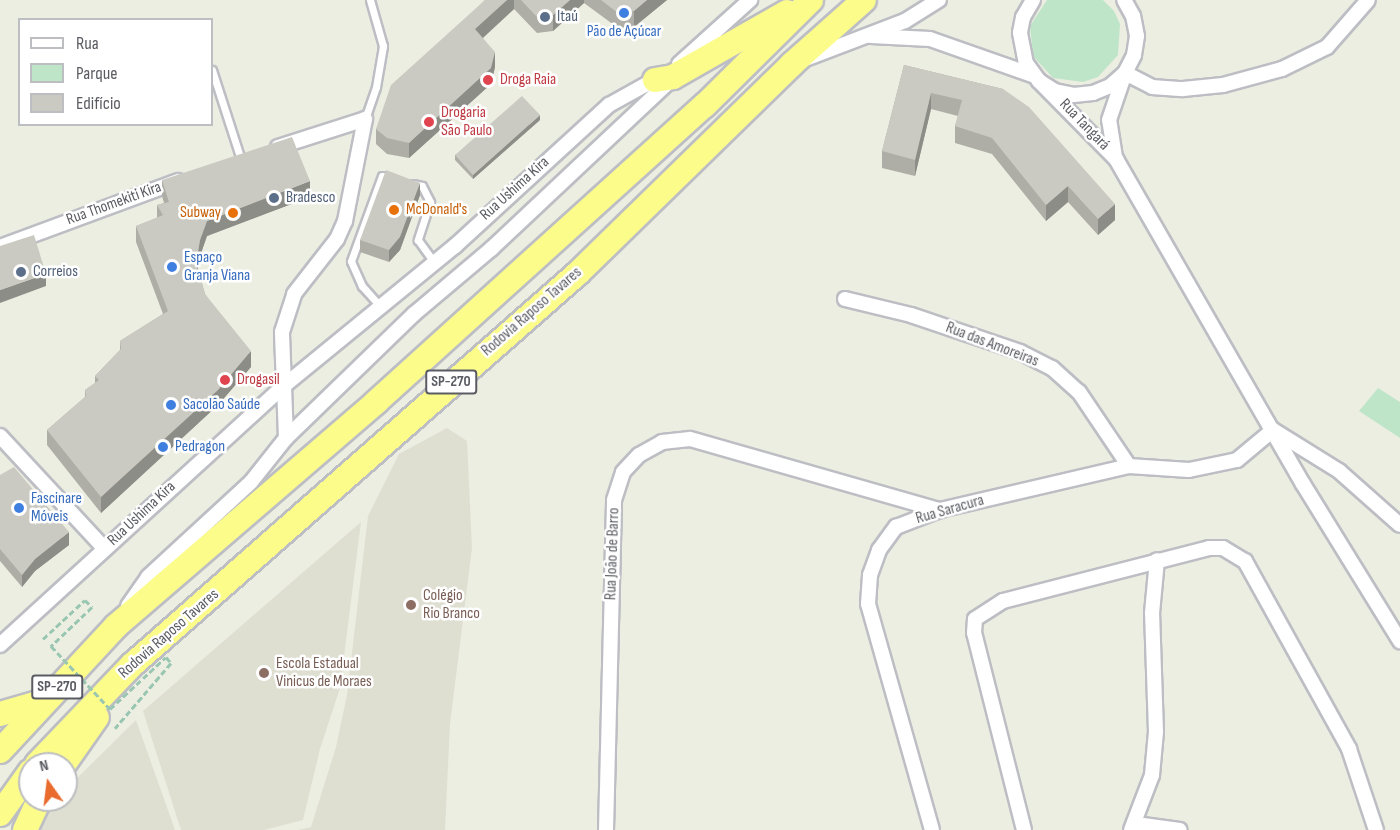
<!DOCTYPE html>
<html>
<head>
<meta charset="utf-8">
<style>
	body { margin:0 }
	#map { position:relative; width:1400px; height:830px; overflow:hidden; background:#edeee2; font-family:"Sofia Sans Condensed",sans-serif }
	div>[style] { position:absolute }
	.education>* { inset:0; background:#deded1 }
	.green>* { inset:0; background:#bfe5c9 }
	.roads { filter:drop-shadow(2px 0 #bdbec4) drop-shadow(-2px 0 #bdbec4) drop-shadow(0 2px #bdbec4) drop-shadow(0 -2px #bdbec4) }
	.service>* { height:7px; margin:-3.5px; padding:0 3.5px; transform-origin:3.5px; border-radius:3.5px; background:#fff }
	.minor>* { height:14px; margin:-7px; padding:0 7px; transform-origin:7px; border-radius:7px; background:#fff }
	.motorway>* { height:24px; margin:-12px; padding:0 12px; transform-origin:12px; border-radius:12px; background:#fcfc8b }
	.path-bridge>* { height:3px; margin-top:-1.5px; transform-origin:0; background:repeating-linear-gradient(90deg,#98c6b0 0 6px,transparent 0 9px) }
	.wall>* { inset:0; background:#aeaea7 }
	.shaded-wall>* { inset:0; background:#8d8d88 }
	.building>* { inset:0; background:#cacac2 }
	.dots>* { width:16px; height:16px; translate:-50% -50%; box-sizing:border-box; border:3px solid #fff; border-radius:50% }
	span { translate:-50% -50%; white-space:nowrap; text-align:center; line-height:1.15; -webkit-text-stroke:5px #fff; paint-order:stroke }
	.shield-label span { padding:2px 4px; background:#fff; border:2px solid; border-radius:4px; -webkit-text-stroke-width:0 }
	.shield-label { font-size:15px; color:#5b5c63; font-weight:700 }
	.service-label { font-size:16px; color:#4e5e75 }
	.left { translate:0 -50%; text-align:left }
	.shop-label { font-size:16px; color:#366cbe }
	.health-label { font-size:16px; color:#be3a42 }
	.street-label { font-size:16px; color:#5b5c63 }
	.food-label { font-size:16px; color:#c56008 }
	.right { translate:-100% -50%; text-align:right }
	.education-label { font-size:16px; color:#785e54 }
	.legend { position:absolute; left:18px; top:18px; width:195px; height:108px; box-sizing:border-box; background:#fff; border:2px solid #bdbec1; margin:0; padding:8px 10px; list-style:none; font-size:18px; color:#5b5c63 }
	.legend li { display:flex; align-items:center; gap:12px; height:30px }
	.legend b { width:30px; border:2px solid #bdbec1 }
	.north { position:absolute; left:18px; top:752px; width:60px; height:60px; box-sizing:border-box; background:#fff; border:2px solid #bdbec1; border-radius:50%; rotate:346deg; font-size:16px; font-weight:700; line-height:24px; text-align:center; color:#5b5c63 }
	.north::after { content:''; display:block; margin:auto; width:21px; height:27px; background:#e96b2e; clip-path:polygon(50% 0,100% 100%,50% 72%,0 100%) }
</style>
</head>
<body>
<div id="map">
	<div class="education">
		<i style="clip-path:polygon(447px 428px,467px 441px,472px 548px,450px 724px,445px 830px,298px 830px,311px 827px,336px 747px,347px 695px,368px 516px,399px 454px)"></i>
		<i style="clip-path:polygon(361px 522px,340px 688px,320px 749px,303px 820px,264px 830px,181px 830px,143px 711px)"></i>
		<i style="clip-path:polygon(136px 720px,175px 830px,41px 830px,40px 814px,55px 800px,66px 800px,66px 789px)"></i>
	</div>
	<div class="green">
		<i style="clip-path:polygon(1047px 0,1103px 0,1114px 11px,1120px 24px,1118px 55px,1098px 77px,1083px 82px,1053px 78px,1033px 56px,1030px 26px)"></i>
		<i style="clip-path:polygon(1378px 388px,1400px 402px,1400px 438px,1359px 411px)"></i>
	</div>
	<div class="roads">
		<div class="service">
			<i style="left:212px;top:70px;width:95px;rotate:72.1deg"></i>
			<i style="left:365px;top:119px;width:34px;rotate:-71deg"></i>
			<i style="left:376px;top:87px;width:42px;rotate:-80.3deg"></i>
			<i style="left:383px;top:46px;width:48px;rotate:-105.8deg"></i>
			<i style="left:413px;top:184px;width:9px;rotate:13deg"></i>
			<i style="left:422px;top:186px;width:18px;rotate:63deg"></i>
			<i style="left:430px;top:202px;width:40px;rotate:108deg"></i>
			<i style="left:418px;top:240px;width:27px;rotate:54deg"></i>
			<i style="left:380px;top:306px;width:27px;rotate:-132deg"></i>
			<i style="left:362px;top:286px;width:27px;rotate:-114deg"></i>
			<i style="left:351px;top:261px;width:90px;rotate:-70deg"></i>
			<i style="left:382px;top:176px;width:8px;rotate:14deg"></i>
		</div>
		<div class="minor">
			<i style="left:1033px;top:0;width:20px;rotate:120deg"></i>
			<i style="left:1023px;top:17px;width:16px;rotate:101deg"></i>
			<i style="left:1020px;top:33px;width:31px;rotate:79deg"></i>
			<i style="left:1026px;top:63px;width:22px;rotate:54deg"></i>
			<i style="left:1039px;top:81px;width:19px;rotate:32deg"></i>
			<i style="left:1055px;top:91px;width:19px;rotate:12deg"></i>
			<i style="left:1074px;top:95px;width:19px;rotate:-6deg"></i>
			<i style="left:1093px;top:93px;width:18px;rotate:-22deg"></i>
			<i style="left:1110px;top:86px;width:20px;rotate:-41deg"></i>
			<i style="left:1125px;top:73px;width:20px;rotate:-63deg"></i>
			<i style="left:1134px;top:55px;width:19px;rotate:-81deg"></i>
			<i style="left:1137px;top:36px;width:20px;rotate:-101deg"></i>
			<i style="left:1133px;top:16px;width:18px;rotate:-119deg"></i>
			<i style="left:871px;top:36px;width:59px;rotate:2.9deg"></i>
			<i style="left:930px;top:39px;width:111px;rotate:19.4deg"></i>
			<i style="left:808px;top:58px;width:104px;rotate:-20.9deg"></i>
			<i style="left:905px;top:21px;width:40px;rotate:-32deg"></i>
			<i style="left:679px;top:64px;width:96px;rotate:-42deg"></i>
			<i style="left:1039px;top:81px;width:110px;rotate:45.4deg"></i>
			<i style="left:1116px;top:159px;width:375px;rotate:60.1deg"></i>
			<i style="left:1303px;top:484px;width:185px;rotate:58.3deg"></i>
			<i style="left:278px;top:147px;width:91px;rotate:-17.8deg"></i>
			<i style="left:1115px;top:157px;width:37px;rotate:-99deg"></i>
			<i style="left:1109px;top:120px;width:50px;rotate:-71.2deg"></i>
			<i style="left:1125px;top:73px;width:30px;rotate:27deg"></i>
			<i style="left:1152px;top:87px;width:31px;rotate:4deg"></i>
			<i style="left:1183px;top:89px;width:40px;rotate:-5.7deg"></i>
			<i style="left:1223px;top:85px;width:61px;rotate:-15.2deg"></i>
			<i style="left:1282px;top:69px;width:50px;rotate:-26.1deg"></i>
			<i style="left:1327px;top:47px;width:62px;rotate:-48.9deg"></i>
			<i style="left:0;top:247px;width:190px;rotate:-20.3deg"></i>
			<i style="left:845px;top:299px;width:68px;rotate:13.6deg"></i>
			<i style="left:911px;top:315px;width:115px;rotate:18.7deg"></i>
			<i style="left:1020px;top:352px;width:36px;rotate:27deg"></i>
			<i style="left:1052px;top:368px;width:36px;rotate:42deg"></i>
			<i style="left:1079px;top:392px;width:89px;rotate:56deg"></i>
			<i style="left:0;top:436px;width:154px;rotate:47.1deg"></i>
			<i style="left:286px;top:438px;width:178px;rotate:-44.1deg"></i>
			<i style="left:414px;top:314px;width:101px;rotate:-40.2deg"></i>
			<i style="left:491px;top:249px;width:248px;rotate:-43.2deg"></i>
			<i style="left:128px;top:606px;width:35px;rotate:-55deg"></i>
			<i style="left:148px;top:577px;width:140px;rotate:-42.7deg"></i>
			<i style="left:251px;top:482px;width:56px;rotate:-51.5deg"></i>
			<i style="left:286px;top:438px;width:106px;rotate:-92.2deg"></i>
			<i style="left:282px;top:332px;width:40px;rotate:-72deg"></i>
			<i style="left:294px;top:294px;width:70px;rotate:-52deg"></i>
			<i style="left:337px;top:239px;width:20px;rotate:-66deg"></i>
			<i style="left:345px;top:221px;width:104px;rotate:-78.9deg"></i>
			<i style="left:0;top:645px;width:386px;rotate:-42.4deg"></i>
			<i style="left:285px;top:385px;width:220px;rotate:-39.3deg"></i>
			<i style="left:455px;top:246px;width:209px;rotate:-42.5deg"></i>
			<i style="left:609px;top:105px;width:60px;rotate:-29.1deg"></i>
			<i style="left:1136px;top:824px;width:44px;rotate:7.8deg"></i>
			<i style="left:606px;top:830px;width:330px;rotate:-88.6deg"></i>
			<i style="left:614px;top:500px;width:29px;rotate:-72deg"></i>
			<i style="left:623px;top:472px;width:23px;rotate:-47deg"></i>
			<i style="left:639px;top:455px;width:26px;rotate:-29deg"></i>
			<i style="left:662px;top:442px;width:28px;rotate:-6deg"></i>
			<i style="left:690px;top:439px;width:260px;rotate:15.9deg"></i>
			<i style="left:932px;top:830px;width:235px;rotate:-105.8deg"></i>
			<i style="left:868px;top:604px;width:29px;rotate:-86deg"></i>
			<i style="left:870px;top:575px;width:27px;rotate:-70deg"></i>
			<i style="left:879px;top:550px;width:29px;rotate:-54deg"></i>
			<i style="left:896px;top:527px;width:47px;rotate:-21.1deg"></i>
			<i style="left:940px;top:510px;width:194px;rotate:-13.1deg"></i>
			<i style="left:1129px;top:466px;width:60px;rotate:3.8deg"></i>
			<i style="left:1189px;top:470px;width:49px;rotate:-11.8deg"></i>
			<i style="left:1237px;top:460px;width:47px;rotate:-39.8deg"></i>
			<i style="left:1273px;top:430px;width:78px;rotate:31.8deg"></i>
			<i style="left:1339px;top:471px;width:81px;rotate:41.5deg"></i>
			<i style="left:1024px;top:830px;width:203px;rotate:-104.2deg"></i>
			<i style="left:974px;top:633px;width:14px;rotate:-86deg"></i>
			<i style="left:975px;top:619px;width:33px;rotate:-33deg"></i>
			<i style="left:1003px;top:601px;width:213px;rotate:-14.4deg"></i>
			<i style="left:1209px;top:548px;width:14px"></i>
			<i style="left:1223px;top:548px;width:26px;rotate:31deg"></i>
			<i style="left:1245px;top:561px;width:215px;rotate:61deg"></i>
			<i style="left:1349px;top:749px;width:85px;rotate:71.6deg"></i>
			<i style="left:1131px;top:830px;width:59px;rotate:-69.1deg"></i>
			<i style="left:1152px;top:775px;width:43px;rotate:-84.7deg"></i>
			<i style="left:1156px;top:732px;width:119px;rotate:-91.9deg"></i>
			<i style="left:1152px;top:613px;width:53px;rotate:-84.6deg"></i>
		</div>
		<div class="motorway">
			<i style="left:655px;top:80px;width:18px;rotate:-9deg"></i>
			<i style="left:673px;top:77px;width:131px;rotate:-29.7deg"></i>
			<i style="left:0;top:714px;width:43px;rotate:-16.3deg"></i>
			<i style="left:0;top:751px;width:171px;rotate:-47.1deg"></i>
			<i style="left:116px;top:626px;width:343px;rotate:-40.7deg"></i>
			<i style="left:376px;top:402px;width:443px;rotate:-42.1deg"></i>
			<i style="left:705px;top:105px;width:149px;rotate:-44.7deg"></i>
			<i style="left:37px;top:764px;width:139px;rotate:-46.2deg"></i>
			<i style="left:133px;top:664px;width:592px;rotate:-41.3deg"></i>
			<i style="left:578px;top:273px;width:299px;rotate:-44.3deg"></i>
			<i style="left:792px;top:64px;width:96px;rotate:-41.6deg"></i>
			<i style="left:64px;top:764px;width:57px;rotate:-54.9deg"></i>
			<i style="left:0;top:814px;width:52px;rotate:-54.5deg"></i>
			<i style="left:25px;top:830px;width:33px;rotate:-65deg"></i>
		</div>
	</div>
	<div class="path-bridge">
		<i style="left:43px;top:639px;width:57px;rotate:-42.9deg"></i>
		<i style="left:85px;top:600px;width:10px;rotate:45deg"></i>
		<i style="left:92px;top:607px;width:57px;rotate:136.4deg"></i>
		<i style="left:51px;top:646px;width:86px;rotate:46.9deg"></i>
		<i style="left:110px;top:709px;width:76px;rotate:-42.9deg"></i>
		<i style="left:166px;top:657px;width:8px;rotate:50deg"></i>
		<i style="left:171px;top:663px;width:86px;rotate:130.7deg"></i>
	</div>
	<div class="wall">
		<i style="clip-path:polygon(485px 0,667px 0,634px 27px,618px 28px,584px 3px,553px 31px,537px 33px,514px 9px,483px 38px,495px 67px,491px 84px,409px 158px,387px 154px,376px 144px,376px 129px)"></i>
		<i style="clip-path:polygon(904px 65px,1003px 89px,1115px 220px,1098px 235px,1068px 202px,1046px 221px,992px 154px,955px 143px,955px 126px,958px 116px,931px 109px,915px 176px,882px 168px,882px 151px)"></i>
		<i style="clip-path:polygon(540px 120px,473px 179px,455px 160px,455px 155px)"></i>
		<i style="clip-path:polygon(162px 180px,310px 197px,207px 236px,200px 256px,198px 269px,205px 294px,251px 367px,218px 405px,101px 513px,47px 445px,47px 430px,85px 397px,85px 390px,95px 383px,95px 376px,120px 350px,120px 341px,163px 314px,136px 242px,136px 226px,157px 218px,157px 205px,164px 203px,162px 196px)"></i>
		<i style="clip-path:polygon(420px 195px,400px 250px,389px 262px,360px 252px,360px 240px)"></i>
		<i style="clip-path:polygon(0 475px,69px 545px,35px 571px,22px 587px,0 561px)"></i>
	</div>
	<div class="shaded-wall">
		<i style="clip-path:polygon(507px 0,514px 0,514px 9px,475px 45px,475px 29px)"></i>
		<i style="clip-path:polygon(570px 0,584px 0,584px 3px,553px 31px,553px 15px)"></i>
		<i style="clip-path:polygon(647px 0,667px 0,634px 27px,634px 11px)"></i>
		<i style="clip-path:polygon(495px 52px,495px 67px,491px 84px,409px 158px,409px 143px)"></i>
		<i style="clip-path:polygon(931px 93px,931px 109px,915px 176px,915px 160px)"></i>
		<i style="clip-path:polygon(540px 115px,540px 120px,473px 179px,473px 175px)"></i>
		<i style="clip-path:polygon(310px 181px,310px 197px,207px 236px,200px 256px,196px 279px,196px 264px,200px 240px,207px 221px)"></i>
		<i style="clip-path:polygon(420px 183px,420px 195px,400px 250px,389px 262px,389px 250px)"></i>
		<i style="clip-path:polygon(1068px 186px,1068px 202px,1046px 221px,1046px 205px)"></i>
		<i style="clip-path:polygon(1115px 204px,1115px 220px,1098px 235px,1098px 219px)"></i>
		<i style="clip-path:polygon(46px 274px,46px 286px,0 303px,0 290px)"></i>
		<i style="clip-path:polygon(251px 351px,251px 367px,218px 405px,101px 513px,101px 497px)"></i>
		<i style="clip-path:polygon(69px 532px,69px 545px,35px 571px,22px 587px,22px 575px,35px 559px)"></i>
	</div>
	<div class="building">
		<i style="clip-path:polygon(485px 0,507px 0,475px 29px,495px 52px,491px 68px,409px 143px,387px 138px,376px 129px,391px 85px)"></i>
		<i style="clip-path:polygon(521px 0,570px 0,553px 15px,537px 17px)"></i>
		<i style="clip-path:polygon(601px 0,647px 0,634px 11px,618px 13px)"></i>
		<i style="clip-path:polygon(904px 65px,1003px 89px,1029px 107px,1115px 204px,1098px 219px,1068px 186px,1046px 205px,992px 138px,955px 126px,962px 100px,931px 93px,915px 160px,882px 151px)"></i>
		<i style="clip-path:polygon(522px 96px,540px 115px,473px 175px,455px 155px)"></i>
		<i style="clip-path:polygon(292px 137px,310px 181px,207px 221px,200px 240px,196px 264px,205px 294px,251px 351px,218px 390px,101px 497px,47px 430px,86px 396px,85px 390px,99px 380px,95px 376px,121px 349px,120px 341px,168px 311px,136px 226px,163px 215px,157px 205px,169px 202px,162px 180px)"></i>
		<i style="clip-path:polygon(386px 170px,420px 183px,400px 237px,389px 250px,360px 240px)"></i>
		<i style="clip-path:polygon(34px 235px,46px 274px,0 290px,0 246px)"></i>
		<i style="clip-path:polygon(14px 467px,69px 532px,35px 559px,22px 575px,0 549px,0 475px)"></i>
	</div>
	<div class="dots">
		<i style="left:624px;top:13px;background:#3f7fe0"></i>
		<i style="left:545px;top:17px;background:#5c6f8a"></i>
		<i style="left:488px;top:80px;background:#e0444e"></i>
		<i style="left:429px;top:122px;background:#e0444e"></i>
		<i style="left:274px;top:198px;background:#5c6f8a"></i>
		<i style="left:394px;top:210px;background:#e8710a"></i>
		<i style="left:233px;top:213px;background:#e8710a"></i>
		<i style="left:172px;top:267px;background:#3f7fe0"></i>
		<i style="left:21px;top:272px;background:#5c6f8a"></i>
		<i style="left:225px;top:380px;background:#e0444e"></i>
		<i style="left:171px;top:405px;background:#3f7fe0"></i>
		<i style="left:163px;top:447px;background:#3f7fe0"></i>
		<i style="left:19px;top:508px;background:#3f7fe0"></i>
		<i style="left:411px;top:605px;background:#8d6e63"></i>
		<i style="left:264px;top:673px;background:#8d6e63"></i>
	</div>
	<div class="shield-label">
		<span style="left:451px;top:382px">SP-270</span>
		<span style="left:57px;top:687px">SP-270</span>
	</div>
	<div class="service-label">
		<span class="left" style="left:557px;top:17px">Itaú</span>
		<span class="left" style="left:286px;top:198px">Bradesco</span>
		<span class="left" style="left:33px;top:272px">Correios</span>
	</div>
	<div class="shop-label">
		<span style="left:624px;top:32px">Pão de Açúcar</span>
		<span class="left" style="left:184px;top:267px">Espaço<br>Granja Viana</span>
		<span class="left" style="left:183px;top:405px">Sacolão Saúde</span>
		<span class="left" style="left:175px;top:447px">Pedragon</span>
		<span class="left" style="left:31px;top:508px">Fascinare<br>Móveis</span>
	</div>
	<div class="health-label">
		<span class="left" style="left:500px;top:80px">Droga Raia</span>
		<span class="left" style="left:441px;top:122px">Drogaria<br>São Paulo</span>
		<span class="left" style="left:237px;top:380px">Drogasil</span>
	</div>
	<div class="street-label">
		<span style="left:1084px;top:125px;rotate:46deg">Rua Tangará</span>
		<span style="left:515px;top:189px;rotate:-42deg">Rua Ushima Kira</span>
		<span style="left:114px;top:204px;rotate:-20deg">Rua Thomekiti Kira</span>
		<span style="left:532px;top:312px;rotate:-41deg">Rodovia Raposo Tavares</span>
		<span style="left:992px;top:345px;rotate:21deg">Rua das Amoreiras</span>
		<span style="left:950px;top:510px;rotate:-16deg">Rua Saracura</span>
		<span style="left:142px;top:514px;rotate:-43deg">Rua Ushima Kira</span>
		<span style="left:613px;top:554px;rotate:-88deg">Rua João de Barro</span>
		<span style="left:169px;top:634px;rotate:-41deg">Rodovia Raposo Tavares</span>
	</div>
	<div class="food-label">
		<span class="left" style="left:406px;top:210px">McDonald's</span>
		<span class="right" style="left:221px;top:213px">Subway</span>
	</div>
	<div class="education-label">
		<span class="left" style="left:423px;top:605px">Colégio<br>Rio Branco</span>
		<span class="left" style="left:276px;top:673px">Escola Estadual<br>Vinicus de Moraes</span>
	</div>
	<ul class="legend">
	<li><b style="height:8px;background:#fff"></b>Rua</li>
	<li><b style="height:16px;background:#bfe5c9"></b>Parque</li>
	<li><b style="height:16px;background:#cacac2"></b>Edifício</li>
	</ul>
	<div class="north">N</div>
</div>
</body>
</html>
